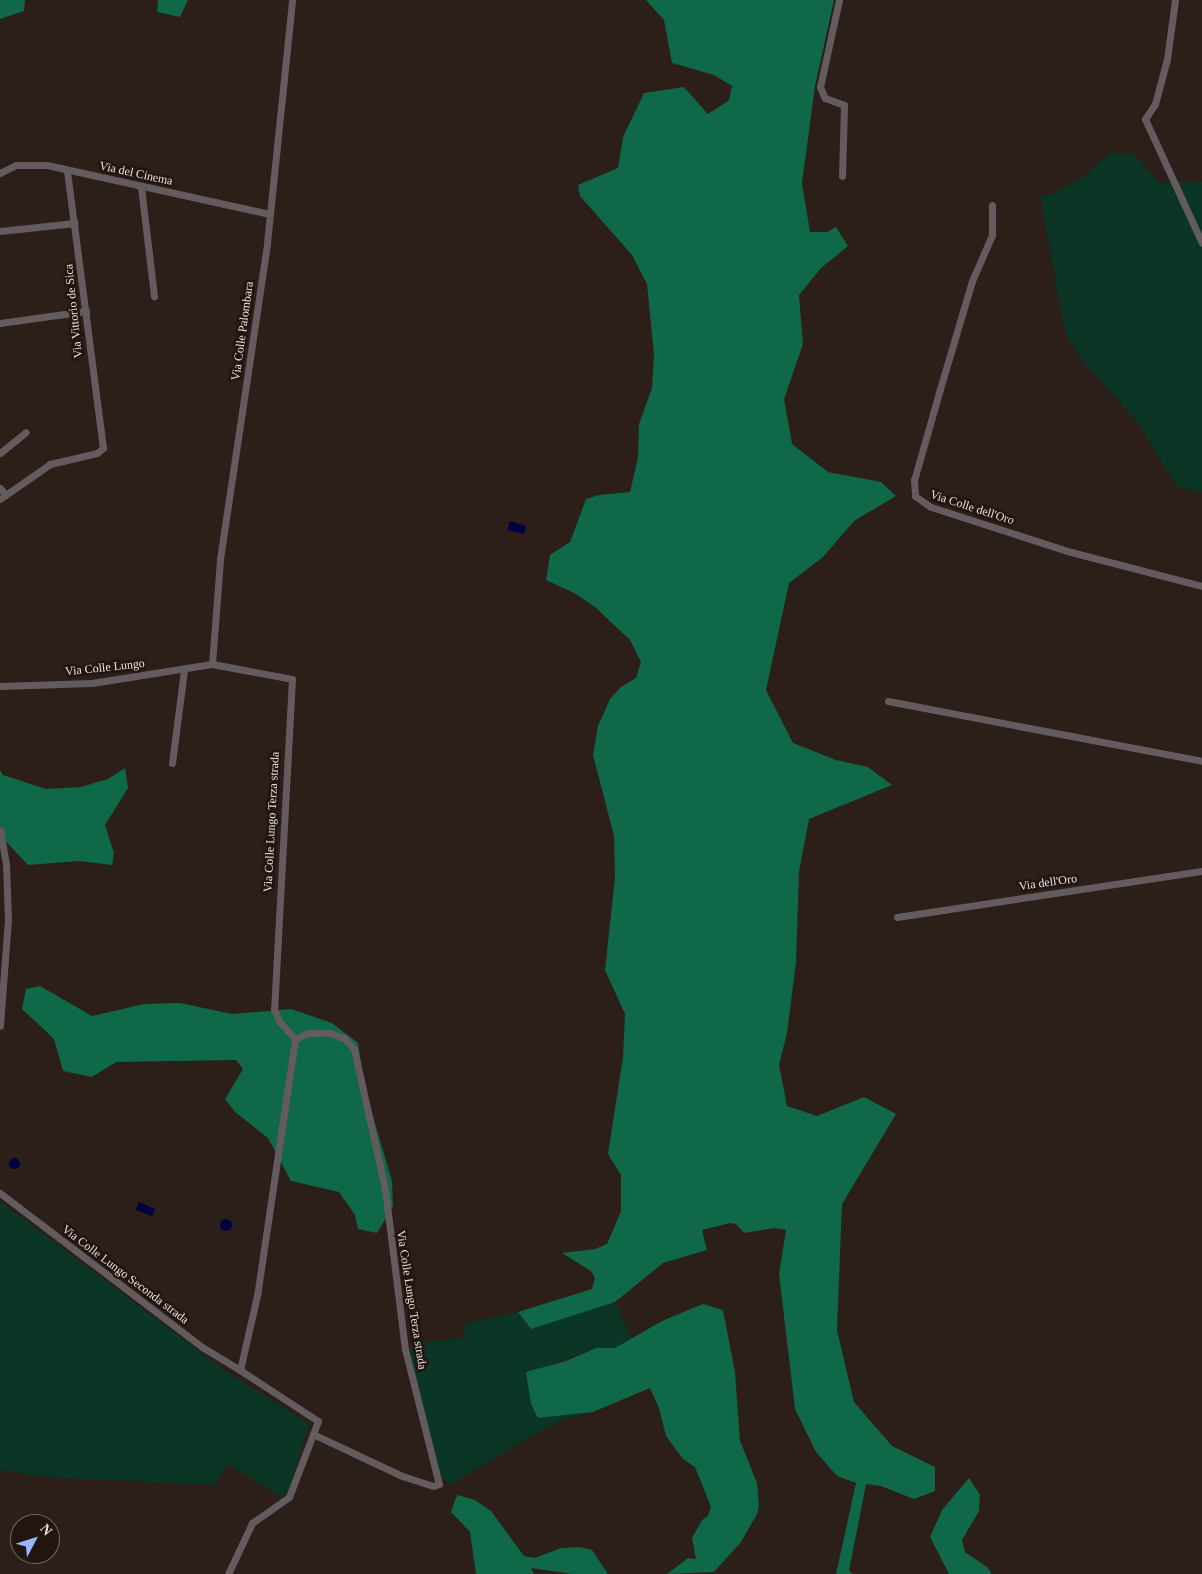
<!DOCTYPE html>
<html>
<head>
<meta charset="utf-8">
<style>
	body { margin:0 }
	#map { position:relative; width:1202px; height:1574px; overflow:hidden; background:#2c1e19; font-family:"Times New Roman",serif }
	div>[style] { position:absolute }
	.green>* { inset:0; background:#0b3524 }
	.forest>* { inset:0; background:#0f6848 }
	.water>* { inset:0; background:#000041 }
	.round { border-radius:50% }
	.street>* { height:7px; margin:-3.5px; padding:0 3.5px; transform-origin:3.5px; border-radius:3.5px; background:#635b5d }
	span { translate:-50% -50%; white-space:nowrap; text-align:center; line-height:1.15; -webkit-text-stroke:5px #221510; paint-order:stroke }
	.street-label { font-size:12px; color:#ece2df }
	.north { position:absolute; left:10px; top:1514px; width:50px; height:50px; box-sizing:border-box; background:#221510; border:1px solid #736763; border-radius:50%; rotate:50deg; font-size:14px; font-weight:700; line-height:20px; text-align:center; color:#ece2df }
	.north::after { content:''; display:block; margin:auto; width:18px; height:22px; background:#9bb4fd; clip-path:polygon(50% 0,100% 100%,50% 72%,0 100%) }
</style>
</head>
<body>
<div id="map">
	<div class="green">
		<i style="clip-path:polygon(1109px 153px,1134px 154px,1160px 183px,1202px 182px,1202px 492px,1177px 487px,1138px 423px,1079px 356px,1065px 331px,1040px 195px,1052px 194px,1082px 178px)"></i>
		<i style="clip-path:polygon(0 1201px,228px 1373px,309px 1423px,289px 1492px,281px 1497px,228px 1464px,214px 1485px,44px 1477px,0 1470px)"></i>
		<i style="clip-path:polygon(615px 1302px,631px 1338px,615px 1348px,596px 1348px,547px 1366px,538px 1418px,593px 1412px,562px 1420px,532px 1436px,450px 1485px,438px 1475px,405px 1349px,427px 1342px,465px 1337px,464px 1324px,518px 1312px,531px 1329px)"></i>
	</div>
	<div class="forest">
		<i style="clip-path:polygon(0 0,25px 0,24px 11px,0 19px)"></i>
		<i style="clip-path:polygon(158px 0,188px 0,180px 17px,157px 12px)"></i>
		<i style="clip-path:polygon(646px 0,834px 0,815px 86px,802px 183px,810px 232px,827px 232px,836px 227px,848px 246px,821px 268px,799px 295px,803px 344px,784px 399px,792px 444px,828px 472px,881px 482px,896px 496px,854px 521px,823px 557px,789px 583px,766px 690px,793px 743px,836px 760px,868px 767px,892px 785px,809px 819px,799px 872px,796px 962px,787px 1033px,779px 1065px,787px 1106px,817px 1116px,864px 1097px,896px 1114px,842px 1204px,837px 1330px,854px 1402px,892px 1446px,935px 1467px,935px 1491px,914px 1499px,881px 1486px,866px 1484px,849px 1571px,853px 1574px,836px 1574px,856px 1483px,837px 1476px,816px 1452px,795px 1409px,779px 1274px,786px 1230px,774px 1228px,744px 1233px,736px 1224px,730px 1223px,702px 1230px,707px 1250px,663px 1263px,615px 1302px,531px 1329px,518px 1312px,592px 1289px,595px 1278px,591px 1271px,562px 1253px,595px 1249px,607px 1244px,621px 1211px,621px 1175px,608px 1154px,623px 1057px,625px 1014px,605px 970px,615px 878px,614px 836px,593px 755px,598px 726px,610px 699px,621px 687px,636px 678px,641px 662px,630px 640px,595px 607px,576px 594px,546px 580px,550px 555px,570px 542px,586px 499px,599px 495px,630px 492px,638px 457px,639px 424px,652px 388px,654px 355px,647px 284px,632px 255px,580px 196px,578px 185px,618px 168px,623px 137px,644px 93px,684px 87px,708px 114px,729px 100px,732px 86px,714px 75px,672px 63px,664px 20px)"></i>
		<i style="clip-path:polygon(125px 768px,128px 788px,105px 825px,114px 853px,112px 865px,79px 861px,28px 865px,0 835px,0 770px,3px 775px,46px 789px,81px 787px,108px 779px)"></i>
		<i style="clip-path:polygon(40px 986px,92px 1016px,144px 1004px,180px 1003px,232px 1014px,291px 1009px,332px 1023px,358px 1043px,364px 1086px,392px 1181px,393px 1206px,377px 1233px,358px 1229px,355px 1215px,339px 1192px,291px 1181px,268px 1138px,235px 1112px,225px 1099px,243px 1069px,236px 1060px,116px 1062px,92px 1077px,63px 1071px,54px 1039px,22px 1009px,26px 989px)"></i>
		<i style="clip-path:polygon(703px 1304px,723px 1310px,735px 1372px,740px 1441px,757px 1483px,759px 1506px,757px 1514px,741px 1542px,714px 1572px,667px 1574px,688px 1558px,696px 1559px,692px 1538px,702px 1520px,708px 1516px,711px 1507px,695px 1467px,683px 1459px,666px 1436px,659px 1408px,650px 1388px,593px 1412px,538px 1418px,531px 1404px,526px 1372px,566px 1361px,596px 1348px,615px 1348px,662px 1321px)"></i>
		<i style="clip-path:polygon(969px 1478px,980px 1495px,979px 1511px,962px 1540px,965px 1552px,987px 1567px,992px 1574px,949px 1574px,930px 1537px,942px 1510px)"></i>
		<i style="clip-path:polygon(457px 1495px,475px 1500px,491px 1511px,524px 1556px,535px 1558px,561px 1548px,579px 1547px,592px 1550px,608px 1574px,572px 1574px,531px 1568px,534px 1574px,476px 1574px,470px 1532px,451px 1512px)"></i>
	</div>
	<div class="water">
		<i style="clip-path:polygon(510px 521px,526px 526px,524px 534px,507px 530px)"></i>
		<i class="round" style="left:8.5px;top:1157.5px;width:11px;height:11px"></i>
		<i style="clip-path:polygon(139px 1202px,155px 1209px,152px 1216px,136px 1210px)"></i>
		<i class="round" style="left:220px;top:1219px;width:12px;height:12px"></i>
	</div>
	<div class="street">
		<i style="left:839px;top:0;width:89px;rotate:102.3deg"></i>
		<i style="left:820px;top:87px;width:12px;rotate:66deg"></i>
		<i style="left:825px;top:98px;width:20px;rotate:20deg"></i>
		<i style="left:844px;top:105px;width:71px;rotate:91.6deg"></i>
		<i style="left:1175px;top:0;width:60px;rotate:97.7deg"></i>
		<i style="left:1167px;top:59px;width:47px;rotate:104.9deg"></i>
		<i style="left:1155px;top:104px;width:18px;rotate:124deg"></i>
		<i style="left:1145px;top:119px;width:136px;rotate:65.3deg"></i>
		<i style="left:0;top:173px;width:18px;rotate:-27deg"></i>
		<i style="left:16px;top:165px;width:31px"></i>
		<i style="left:47px;top:165px;width:227px;rotate:12.4deg"></i>
		<i style="left:141px;top:187px;width:110px;rotate:83.2deg"></i>
		<i style="left:992px;top:205px;width:30px;rotate:90deg"></i>
		<i style="left:992px;top:235px;width:50px;rotate:113.5deg"></i>
		<i style="left:972px;top:281px;width:113px;rotate:106.5deg"></i>
		<i style="left:940px;top:389px;width:95px;rotate:105.9deg"></i>
		<i style="left:914px;top:480px;width:16px;rotate:86deg"></i>
		<i style="left:915px;top:496px;width:19px;rotate:35deg"></i>
		<i style="left:931px;top:507px;width:143px;rotate:17.9deg"></i>
		<i style="left:1067px;top:551px;width:139px;rotate:14.5deg"></i>
		<i style="left:0;top:231px;width:75px;rotate:-6.1deg"></i>
		<i style="left:0;top:323px;width:87px;rotate:-7.9deg"></i>
		<i style="left:0;top:453px;width:33px;rotate:-39deg"></i>
		<i style="left:0;top:488px;width:9px;rotate:49deg"></i>
		<i style="left:0;top:499px;width:61px;rotate:-35deg"></i>
		<i style="left:50px;top:464px;width:48px;rotate:-13.2deg"></i>
		<i style="left:97px;top:453px;width:8px;rotate:-40deg"></i>
		<i style="left:103px;top:448px;width:280px;rotate:-97.4deg"></i>
		<i style="left:212px;top:664px;width:105px;rotate:-85.6deg"></i>
		<i style="left:220px;top:559px;width:319px;rotate:-81.5deg"></i>
		<i style="left:267px;top:243px;width:244px;rotate:-84.1deg"></i>
		<i style="left:0;top:686px;width:92px;rotate:-1.9deg"></i>
		<i style="left:92px;top:683px;width:121px;rotate:-9deg"></i>
		<i style="left:212px;top:664px;width:81px;rotate:10.6deg"></i>
		<i style="left:292px;top:679px;width:330px;rotate:93.1deg"></i>
		<i style="left:274px;top:1009px;width:13px;rotate:67deg"></i>
		<i style="left:279px;top:1021px;width:24px;rotate:48deg"></i>
		<i style="left:295px;top:1039px;width:255px;rotate:98.4deg"></i>
		<i style="left:258px;top:1291px;width:81px;rotate:102.8deg"></i>
		<i style="left:240px;top:1370px;width:93px;rotate:33.2deg"></i>
		<i style="left:318px;top:1421px;width:81px;rotate:110.9deg"></i>
		<i style="left:289px;top:1497px;width:45px;rotate:144.9deg"></i>
		<i style="left:252px;top:1523px;width:56px;rotate:115.2deg"></i>
		<i style="left:888px;top:701px;width:320px;rotate:10.8deg"></i>
		<i style="left:172px;top:763px;width:94px;rotate:-82.6deg"></i>
		<i style="left:0;top:830px;width:36px;rotate:80deg"></i>
		<i style="left:6px;top:865px;width:54px;rotate:87.9deg"></i>
		<i style="left:8px;top:919px;width:107px;rotate:94.3deg"></i>
		<i style="left:897px;top:917px;width:308px;rotate:-8.6deg"></i>
		<i style="left:295px;top:1039px;width:14px;rotate:-25deg"></i>
		<i style="left:308px;top:1033px;width:22px"></i>
		<i style="left:330px;top:1033px;width:15px;rotate:20deg"></i>
		<i style="left:344px;top:1038px;width:15px;rotate:48deg"></i>
		<i style="left:354px;top:1049px;width:143px;rotate:77.5deg"></i>
		<i style="left:385px;top:1189px;width:161px;rotate:82.9deg"></i>
		<i style="left:405px;top:1349px;width:139px;rotate:75.9deg"></i>
		<i style="left:439px;top:1484px;width:6px;rotate:162deg"></i>
		<i style="left:433px;top:1486px;width:35px;rotate:-162deg"></i>
		<i style="left:400px;top:1475px;width:96px;rotate:-154.8deg"></i>
		<i style="left:0;top:1193px;width:254px;rotate:37.3deg"></i>
		<i style="left:202px;top:1347px;width:44px;rotate:31.2deg"></i>
	</div>
	<div class="street-label">
		<span style="left:136px;top:174px;rotate:12deg">Via del Cinema</span>
		<span style="left:74px;top:311px;rotate:-96deg">Via Vittorio de Sica</span>
		<span style="left:243px;top:331px;rotate:-82deg">Via Colle Palombara</span>
		<span style="left:972px;top:508px;rotate:18deg">Via Colle dell'Oro</span>
		<span style="left:105px;top:668px;rotate:-6deg">Via Colle Lungo</span>
		<span style="left:272px;top:822px;rotate:-87deg">Via Colle Lungo Terza strada</span>
		<span style="left:1048px;top:883px;rotate:-8deg">Via dell'Oro</span>
		<span style="left:125px;top:1275px;rotate:37deg">Via Colle Lungo Seconda strada</span>
		<span style="left:411px;top:1300px;rotate:81deg">Via Colle Lungo Terza strada</span>
	</div>
	<div class="north">N</div>
</div>
</body>
</html>
